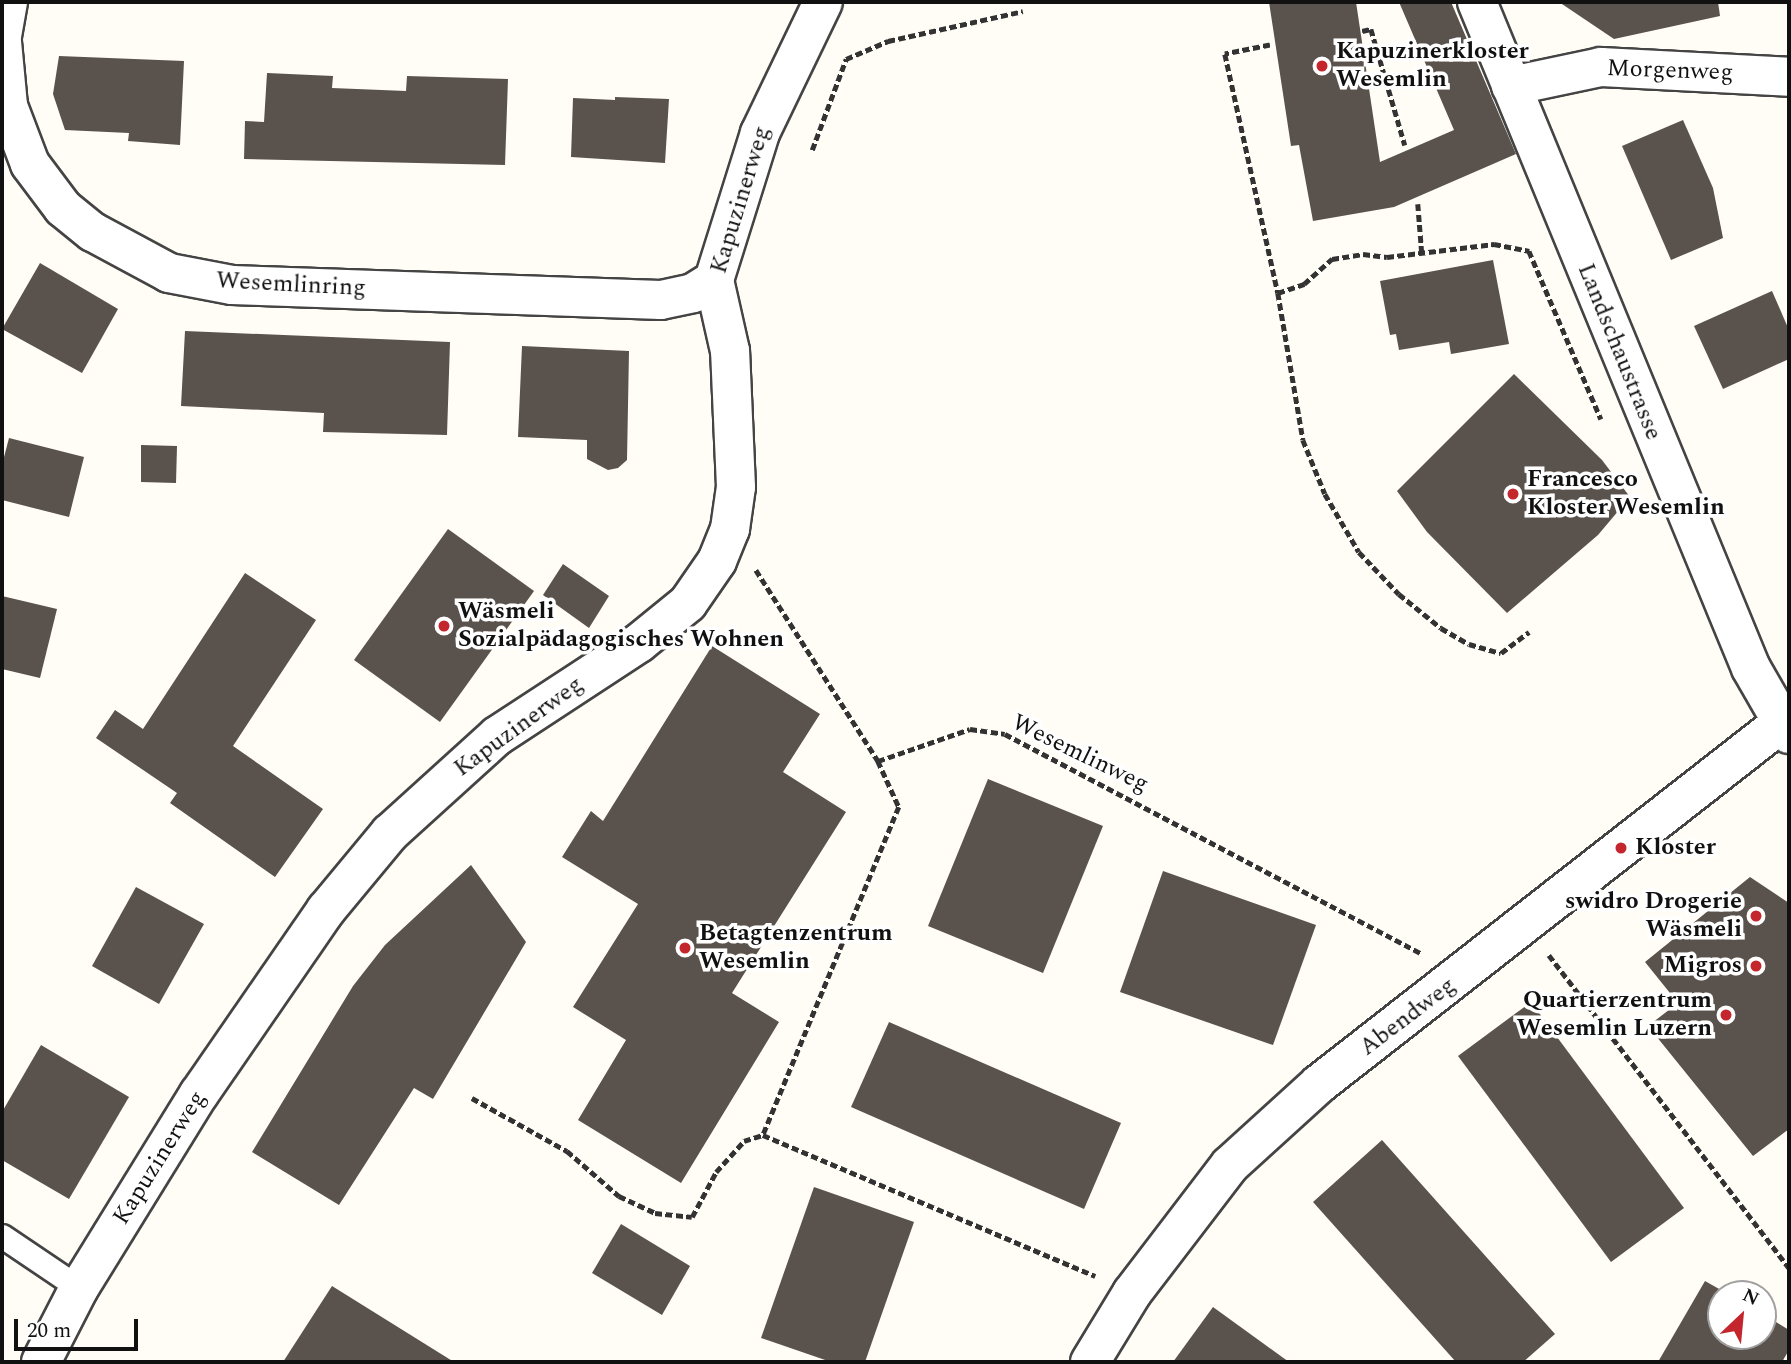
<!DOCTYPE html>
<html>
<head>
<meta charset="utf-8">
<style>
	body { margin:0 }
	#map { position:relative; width:1791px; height:1364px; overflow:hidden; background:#fffdf5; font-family:Spectral,serif }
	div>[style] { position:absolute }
	.building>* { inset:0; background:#5a524d }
	.path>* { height:4.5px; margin-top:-2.25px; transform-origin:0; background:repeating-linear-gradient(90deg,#333 0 7px,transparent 0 10.5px) }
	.roads { filter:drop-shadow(2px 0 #444) drop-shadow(-2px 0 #444) drop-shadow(0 2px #444) drop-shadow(0 -2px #444) }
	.lane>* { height:23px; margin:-11.5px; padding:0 11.5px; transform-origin:11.5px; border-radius:11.5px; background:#fff }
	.street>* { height:38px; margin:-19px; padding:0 19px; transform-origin:19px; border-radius:19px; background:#fff }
	.dots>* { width:19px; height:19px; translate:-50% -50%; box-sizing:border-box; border:4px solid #fff; border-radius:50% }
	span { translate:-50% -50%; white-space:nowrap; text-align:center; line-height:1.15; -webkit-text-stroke:7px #fff; paint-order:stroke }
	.poi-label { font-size:24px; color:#111; font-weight:700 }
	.left { translate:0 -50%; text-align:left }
	.right { translate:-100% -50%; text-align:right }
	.street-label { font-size:24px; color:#111 }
	.frame { position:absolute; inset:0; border:4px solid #111; pointer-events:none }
	.north { position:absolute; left:1707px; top:1280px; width:70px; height:70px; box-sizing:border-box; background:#fff; border:2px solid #a0a0a0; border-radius:50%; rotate:26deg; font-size:19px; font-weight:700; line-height:28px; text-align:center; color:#111 }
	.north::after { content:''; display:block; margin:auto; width:24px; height:32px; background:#c4262e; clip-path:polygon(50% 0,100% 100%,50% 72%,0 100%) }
	.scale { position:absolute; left:14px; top:1319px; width:124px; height:32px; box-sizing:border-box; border:4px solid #111; border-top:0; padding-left:9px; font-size:21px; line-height:24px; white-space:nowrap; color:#111; -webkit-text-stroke:5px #fff; paint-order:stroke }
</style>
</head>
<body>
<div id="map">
	<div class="building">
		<i style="clip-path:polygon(1269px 2px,1356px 2px,1380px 162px,1454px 130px,1399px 2px,1451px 2px,1516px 154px,1394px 207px,1313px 221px,1299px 145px,1291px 146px)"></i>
		<i style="clip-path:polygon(1559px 2px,1718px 2px,1720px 16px,1614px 39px)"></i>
		<i style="clip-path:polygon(59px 56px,184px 61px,180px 145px,128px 141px,129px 133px,65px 130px,53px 94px)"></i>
		<i style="clip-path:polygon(267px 73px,333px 76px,332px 88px,406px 91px,407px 76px,508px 79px,505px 165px,244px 159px,245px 121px,264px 122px)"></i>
		<i style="clip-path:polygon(615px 97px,669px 99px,665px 163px,571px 157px,573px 98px,615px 100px)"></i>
		<i style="clip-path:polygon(1683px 120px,1713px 188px,1723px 238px,1671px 260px,1622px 146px)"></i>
		<i style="clip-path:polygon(1493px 260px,1509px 344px,1451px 354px,1449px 342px,1399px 350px,1396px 334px,1390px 335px,1380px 281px)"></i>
		<i style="clip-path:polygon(40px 263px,118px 309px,82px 373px,2px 329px)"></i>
		<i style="clip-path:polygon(1772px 291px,1789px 330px,1789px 359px,1723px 389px,1694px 326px)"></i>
		<i style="clip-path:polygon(185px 331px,450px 342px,447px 435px,323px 432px,324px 413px,181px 406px)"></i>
		<i style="clip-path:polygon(522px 346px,629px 351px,627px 460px,618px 468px,608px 470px,587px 459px,587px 440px,518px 437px)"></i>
		<i style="clip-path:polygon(1514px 374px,1602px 460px,1630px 497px,1598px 535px,1507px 613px,1427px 532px,1397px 491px)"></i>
		<i style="clip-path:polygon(9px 438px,84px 457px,69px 517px,2px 500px,2px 465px)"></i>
		<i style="clip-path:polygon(141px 445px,177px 446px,176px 483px,141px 482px)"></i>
		<i style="clip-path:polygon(448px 529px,534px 591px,440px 722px,354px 660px)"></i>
		<i style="clip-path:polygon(563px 564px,609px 596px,589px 628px,543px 595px)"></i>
		<i style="clip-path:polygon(245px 573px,316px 620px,233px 746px,323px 809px,275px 877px,170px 803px,177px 793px,96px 738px,115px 710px,143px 729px)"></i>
		<i style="clip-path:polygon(2px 596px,57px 609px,40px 678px,2px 669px)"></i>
		<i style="clip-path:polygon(712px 646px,820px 714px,783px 772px,846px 812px,732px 993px,779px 1022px,681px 1183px,578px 1120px,626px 1040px,573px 1007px,638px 904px,562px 857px,591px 811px,603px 821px)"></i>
		<i style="clip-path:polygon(988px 779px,1103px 826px,1043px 973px,928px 926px)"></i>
		<i style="clip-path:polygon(471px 865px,526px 942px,433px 1099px,414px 1088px,339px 1205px,252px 1152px,353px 986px,385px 945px)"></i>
		<i style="clip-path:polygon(1163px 871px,1316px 925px,1273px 1045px,1120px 992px)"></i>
		<i style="clip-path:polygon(1750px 877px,1789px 903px,1789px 1129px,1753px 1156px,1648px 1026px,1678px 1003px,1645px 962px)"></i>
		<i style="clip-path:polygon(136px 887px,204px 924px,159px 1004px,92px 966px)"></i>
		<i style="clip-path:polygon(1531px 1002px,1684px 1208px,1611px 1262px,1458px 1056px)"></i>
		<i style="clip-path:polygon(889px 1022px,1121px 1123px,1084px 1209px,851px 1107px)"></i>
		<i style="clip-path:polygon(41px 1045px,129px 1097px,69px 1199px,2px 1160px,2px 1112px)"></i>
		<i style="clip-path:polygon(1382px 1140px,1555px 1334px,1523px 1362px,1456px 1362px,1313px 1202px)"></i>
		<i style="clip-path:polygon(814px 1187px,914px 1222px,865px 1362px,831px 1362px,761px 1338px)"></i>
		<i style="clip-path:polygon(621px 1224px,690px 1266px,662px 1315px,592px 1273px)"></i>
		<i style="clip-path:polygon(1705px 1281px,1728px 1294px,1721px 1294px,1721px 1336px,1763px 1336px,1763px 1314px,1789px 1330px,1789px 1350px,1782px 1362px,1658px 1362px)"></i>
		<i style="clip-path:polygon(332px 1286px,454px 1362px,283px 1362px)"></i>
		<i style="clip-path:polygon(1213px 1307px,1289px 1362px,1173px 1362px)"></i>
	</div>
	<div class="path">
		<i style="left:1362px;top:31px;width:9px;rotate:-13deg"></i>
		<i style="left:1371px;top:29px;width:121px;rotate:73.7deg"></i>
		<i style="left:1270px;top:45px;width:46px;rotate:168.7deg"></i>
		<i style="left:1225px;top:54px;width:245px;rotate:77.5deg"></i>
		<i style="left:1278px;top:293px;width:149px;rotate:80.3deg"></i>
		<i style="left:1303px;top:440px;width:58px;rotate:67.8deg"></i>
		<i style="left:1325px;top:494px;width:67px;rotate:59.6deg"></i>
		<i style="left:1359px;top:552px;width:58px;rotate:46.4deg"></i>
		<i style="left:1399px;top:594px;width:54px;rotate:39deg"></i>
		<i style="left:1441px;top:628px;width:32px;rotate:30deg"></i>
		<i style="left:1469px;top:644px;width:33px;rotate:16deg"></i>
		<i style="left:1501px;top:653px;width:35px;rotate:-37deg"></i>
		<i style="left:812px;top:150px;width:97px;rotate:-69.5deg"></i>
		<i style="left:846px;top:59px;width:46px;rotate:-23.2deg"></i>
		<i style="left:888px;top:41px;width:138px;rotate:-12.5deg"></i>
		<i style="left:1418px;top:204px;width:50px;rotate:85.4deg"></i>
		<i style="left:1278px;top:293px;width:28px;rotate:-19deg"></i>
		<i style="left:1304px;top:284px;width:38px;rotate:-42deg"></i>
		<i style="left:1332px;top:259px;width:31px;rotate:-9deg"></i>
		<i style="left:1363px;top:254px;width:24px;rotate:7deg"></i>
		<i style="left:1387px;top:257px;width:108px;rotate:-6.9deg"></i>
		<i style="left:1494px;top:244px;width:36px;rotate:11deg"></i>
		<i style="left:1529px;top:251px;width:183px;rotate:66.8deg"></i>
		<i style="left:756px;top:570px;width:227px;rotate:57.4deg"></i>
		<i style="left:878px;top:761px;width:97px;rotate:-19.2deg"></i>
		<i style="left:970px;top:729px;width:35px;rotate:8deg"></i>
		<i style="left:1005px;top:734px;width:471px;rotate:27.8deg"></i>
		<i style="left:878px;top:761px;width:51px;rotate:65.5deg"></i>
		<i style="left:899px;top:807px;width:355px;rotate:112.5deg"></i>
		<i style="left:763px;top:1135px;width:361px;rotate:23deg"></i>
		<i style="left:1549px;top:955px;width:394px;rotate:52.5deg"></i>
		<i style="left:472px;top:1098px;width:109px;rotate:29.2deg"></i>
		<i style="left:567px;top:1151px;width:69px;rotate:40.9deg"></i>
		<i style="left:619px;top:1196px;width:40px;rotate:25deg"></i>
		<i style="left:655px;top:1213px;width:37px;rotate:6deg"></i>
		<i style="left:692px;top:1217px;width:51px;rotate:-61.9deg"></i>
		<i style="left:716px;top:1172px;width:42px;rotate:-47.9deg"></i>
		<i style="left:744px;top:1141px;width:20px;rotate:-18deg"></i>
	</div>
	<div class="roads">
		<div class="lane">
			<i style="left:2px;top:1236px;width:93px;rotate:34deg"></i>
		</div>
		<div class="street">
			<i style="left:1477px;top:2px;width:720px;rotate:67.64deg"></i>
			<i style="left:1751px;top:668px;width:76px;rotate:60.1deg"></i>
			<i style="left:2px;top:36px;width:35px;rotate:-80deg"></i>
			<i style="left:2px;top:42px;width:64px;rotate:84.6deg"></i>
			<i style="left:8px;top:106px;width:62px;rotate:69.2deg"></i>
			<i style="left:30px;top:164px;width:55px;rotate:53.1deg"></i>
			<i style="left:63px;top:208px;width:38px;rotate:39deg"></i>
			<i style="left:93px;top:232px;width:86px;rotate:28.3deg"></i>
			<i style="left:169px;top:273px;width:64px;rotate:10.8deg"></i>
			<i style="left:232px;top:285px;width:429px;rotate:2deg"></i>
			<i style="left:661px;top:300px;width:33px;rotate:-12deg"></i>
			<i style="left:693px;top:293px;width:25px;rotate:-32deg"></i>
			<i style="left:1511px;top:86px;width:92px;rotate:-11.9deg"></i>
			<i style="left:1601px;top:67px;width:188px;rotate:3deg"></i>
			<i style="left:41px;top:1362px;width:83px;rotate:-62.8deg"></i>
			<i style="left:79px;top:1288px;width:228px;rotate:-58.3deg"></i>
			<i style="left:199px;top:1094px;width:224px;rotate:-55.4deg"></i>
			<i style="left:326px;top:910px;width:100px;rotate:-50.3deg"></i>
			<i style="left:390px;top:833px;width:144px;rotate:-42.2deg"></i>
			<i style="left:497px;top:736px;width:170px;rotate:-33.2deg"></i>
			<i style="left:639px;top:643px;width:63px;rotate:-39.2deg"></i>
			<i style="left:688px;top:603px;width:51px;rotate:-55.4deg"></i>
			<i style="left:717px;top:561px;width:35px;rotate:-68deg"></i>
			<i style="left:730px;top:529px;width:42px;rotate:-81.9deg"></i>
			<i style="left:736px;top:487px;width:136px;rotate:-92.5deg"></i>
			<i style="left:730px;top:351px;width:73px;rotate:-102.7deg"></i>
			<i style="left:714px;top:280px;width:154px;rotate:-72.6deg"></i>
			<i style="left:760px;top:133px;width:145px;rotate:-64.3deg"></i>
			<i style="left:1090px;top:1362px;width:81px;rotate:-58.7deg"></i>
			<i style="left:1132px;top:1293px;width:161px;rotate:-52.6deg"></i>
			<i style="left:1230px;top:1165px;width:120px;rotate:-42.3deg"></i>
			<i style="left:1319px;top:1084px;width:596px;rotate:-37.98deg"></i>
		</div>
	</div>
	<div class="dots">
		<i style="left:1322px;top:66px;background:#c4262e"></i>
		<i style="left:1513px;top:494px;background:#c4262e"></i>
		<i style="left:444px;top:626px;background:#c4262e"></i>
		<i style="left:1621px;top:848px;background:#c4262e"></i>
		<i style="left:1756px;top:916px;background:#c4262e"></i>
		<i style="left:685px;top:948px;background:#c4262e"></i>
		<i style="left:1756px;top:966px;background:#c4262e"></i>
		<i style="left:1726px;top:1015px;background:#c4262e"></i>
	</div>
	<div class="poi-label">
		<span class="left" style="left:1336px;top:66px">Kapuzinerkloster<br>Wesemlin</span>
		<span class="left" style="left:1527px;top:494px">Francesco<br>Kloster Wesemlin</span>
		<span class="left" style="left:458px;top:626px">Wäsmeli<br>Sozialpädagogisches Wohnen</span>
		<span class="left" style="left:1635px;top:848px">Kloster</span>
		<span class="right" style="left:1742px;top:916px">swidro Drogerie<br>Wäsmeli</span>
		<span class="left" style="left:699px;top:948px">Betagtenzentrum<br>Wesemlin</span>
		<span class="right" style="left:1742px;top:966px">Migros</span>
		<span class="right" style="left:1712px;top:1015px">Quartierzentrum<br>Wesemlin Luzern</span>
	</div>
	<div class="street-label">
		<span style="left:1670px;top:71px;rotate:2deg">Morgenweg</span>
		<span style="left:741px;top:200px;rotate:-73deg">Kapuzinerweg</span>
		<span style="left:291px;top:285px;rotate:3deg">Wesemlinring</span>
		<span style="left:1619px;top:352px;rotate:68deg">Landschaustrasse</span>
		<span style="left:519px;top:727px;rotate:-36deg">Kapuzinerweg</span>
		<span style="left:1080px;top:754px;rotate:26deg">Wesemlinweg</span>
		<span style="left:1408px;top:1017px;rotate:-37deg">Abendweg</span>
		<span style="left:160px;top:1158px;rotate:-58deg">Kapuzinerweg</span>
	</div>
	<div class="frame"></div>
	<div class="north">N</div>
	<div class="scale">20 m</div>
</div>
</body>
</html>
